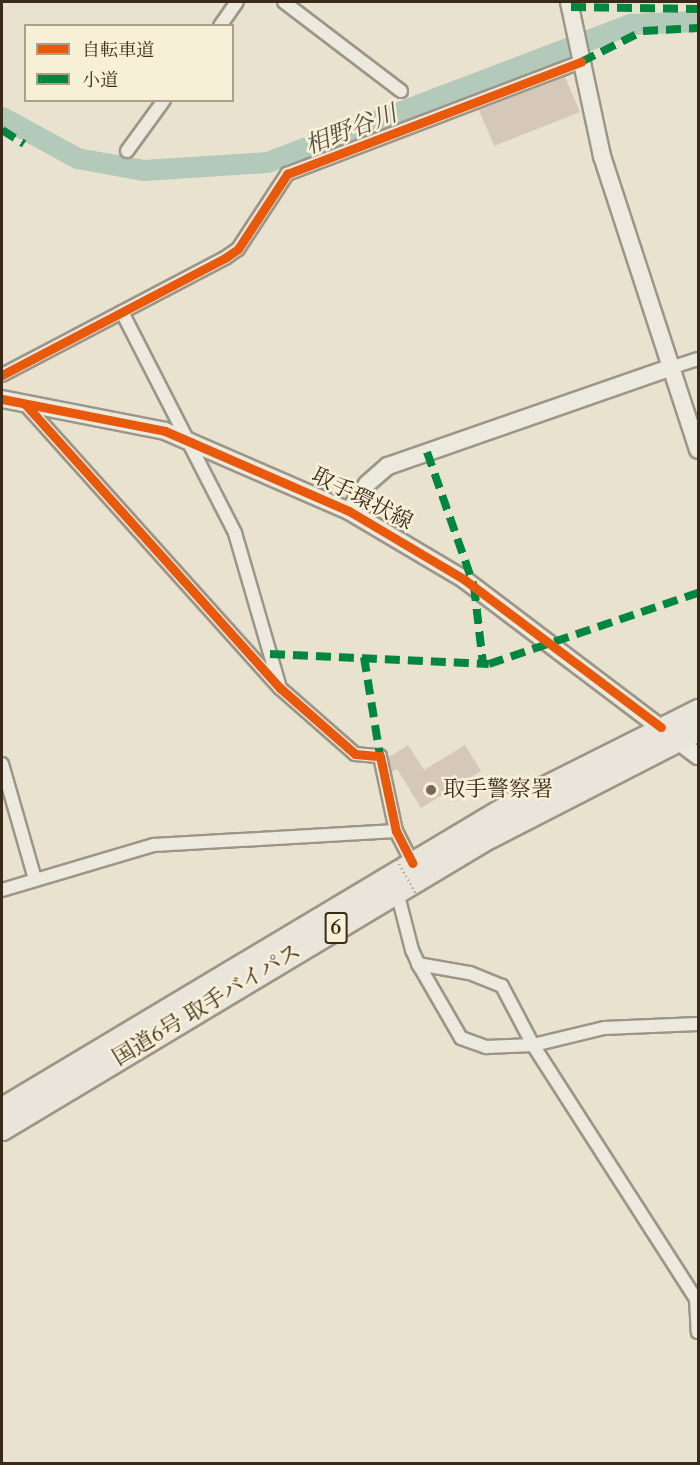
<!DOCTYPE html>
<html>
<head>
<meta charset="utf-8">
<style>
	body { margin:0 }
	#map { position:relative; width:700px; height:1465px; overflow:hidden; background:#e9e2ce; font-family:Cardo,"Noto Serif JP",serif }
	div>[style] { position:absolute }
	.river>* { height:21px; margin:-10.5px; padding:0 10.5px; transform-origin:10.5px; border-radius:10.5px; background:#b3cabb }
	.building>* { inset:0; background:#d6c8b9 }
	.roads { filter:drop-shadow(2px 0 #9c9689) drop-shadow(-2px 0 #9c9689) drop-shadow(0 2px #9c9689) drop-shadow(0 -2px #9c9689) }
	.street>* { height:12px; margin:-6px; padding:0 6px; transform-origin:6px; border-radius:6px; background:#ece9df }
	.secondary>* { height:16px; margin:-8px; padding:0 8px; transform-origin:8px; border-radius:8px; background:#ece9df }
	.highway>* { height:21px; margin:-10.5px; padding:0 10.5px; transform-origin:10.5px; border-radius:10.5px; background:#eae5da }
	.path-bridge>* { height:2px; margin-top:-1px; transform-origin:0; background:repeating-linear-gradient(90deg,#aca79e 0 1.5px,transparent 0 4.5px) }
	.quiet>* { height:8px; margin-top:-4px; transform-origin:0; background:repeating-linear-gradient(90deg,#00873e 0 15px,transparent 0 23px) }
	.cycleway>* { height:9px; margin:-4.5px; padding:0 4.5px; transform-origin:4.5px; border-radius:4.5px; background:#e8590c }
	.dots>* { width:16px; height:16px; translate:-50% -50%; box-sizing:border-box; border:3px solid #f8efd7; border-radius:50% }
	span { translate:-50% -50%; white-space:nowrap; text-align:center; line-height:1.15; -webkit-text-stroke:5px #f8efd7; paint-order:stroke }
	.shield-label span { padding:2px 4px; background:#f8efd7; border:2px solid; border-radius:4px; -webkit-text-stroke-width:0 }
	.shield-label { font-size:21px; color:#3a2a1a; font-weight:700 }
	.street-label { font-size:22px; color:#3a2a1a }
	.poi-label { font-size:22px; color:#3a2a1a }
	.left { translate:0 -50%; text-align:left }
	.water-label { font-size:24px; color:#525040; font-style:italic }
	.frame { position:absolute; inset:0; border:3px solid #3a2a1a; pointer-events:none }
	.legend { position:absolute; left:24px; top:24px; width:210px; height:78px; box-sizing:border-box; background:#f8efd7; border:2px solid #aca08b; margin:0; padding:8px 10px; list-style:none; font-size:18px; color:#3a2a1a }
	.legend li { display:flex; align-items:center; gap:12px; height:30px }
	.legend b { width:30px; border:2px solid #aca08b }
</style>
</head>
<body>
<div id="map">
	<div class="river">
		<i style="left:2px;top:117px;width:85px;rotate:28.7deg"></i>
		<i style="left:77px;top:158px;width:68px;rotate:10.2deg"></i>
		<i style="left:144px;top:170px;width:123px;rotate:-3.7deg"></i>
		<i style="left:267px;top:162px;width:389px;rotate:-20.8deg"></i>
		<i style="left:631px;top:24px;width:67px;rotate:-2.6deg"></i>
	</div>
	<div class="building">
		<i style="clip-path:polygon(565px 77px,580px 112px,494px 146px,479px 110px)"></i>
		<i style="clip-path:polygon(408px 745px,424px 770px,465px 745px,481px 771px,421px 808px,397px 769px,392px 772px,389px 757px)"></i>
	</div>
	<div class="roads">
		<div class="street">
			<i style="left:284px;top:2px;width:147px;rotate:37.3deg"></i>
			<i style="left:220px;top:26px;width:29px;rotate:-55deg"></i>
			<i style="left:127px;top:151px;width:63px;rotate:-54deg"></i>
			<i style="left:122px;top:312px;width:248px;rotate:62.9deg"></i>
			<i style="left:235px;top:533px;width:157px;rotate:73.8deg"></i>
			<i style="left:670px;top:368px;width:29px;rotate:-18deg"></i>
			<i style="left:2px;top:375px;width:252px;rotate:-27.7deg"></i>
			<i style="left:225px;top:258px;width:16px;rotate:-35deg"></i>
			<i style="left:238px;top:249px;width:90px;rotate:-56.8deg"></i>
			<i style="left:287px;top:174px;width:315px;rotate:-20.9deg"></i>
			<i style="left:25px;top:404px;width:382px;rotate:48.1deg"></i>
			<i style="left:280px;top:688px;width:100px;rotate:41.3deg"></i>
			<i style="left:355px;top:754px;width:25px;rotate:5deg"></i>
			<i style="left:380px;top:756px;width:77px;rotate:78deg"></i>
			<i style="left:396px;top:831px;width:36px;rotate:63deg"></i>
			<i style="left:2px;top:764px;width:120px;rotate:74deg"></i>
			<i style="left:396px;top:888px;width:64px;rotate:75.5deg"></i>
			<i style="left:412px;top:950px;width:19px;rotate:65deg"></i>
			<i style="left:420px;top:967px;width:82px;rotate:60deg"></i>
			<i style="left:461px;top:1038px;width:27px;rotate:20deg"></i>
			<i style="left:486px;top:1047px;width:47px;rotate:-2.4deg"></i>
			<i style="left:533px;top:1045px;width:67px;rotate:-117.7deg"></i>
			<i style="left:502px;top:986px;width:35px;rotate:-158deg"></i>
			<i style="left:469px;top:973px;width:52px;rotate:-170deg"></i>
			<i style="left:2px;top:890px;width:159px;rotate:-16.5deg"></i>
			<i style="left:154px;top:845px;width:242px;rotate:-3.3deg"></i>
			<i style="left:698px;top:1024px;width:94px;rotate:177.6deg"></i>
			<i style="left:604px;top:1028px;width:73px;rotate:166.5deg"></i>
			<i style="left:533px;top:1045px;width:302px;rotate:57.3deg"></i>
			<i style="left:696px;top:1299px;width:33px;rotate:87deg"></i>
		</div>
		<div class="secondary">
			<i style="left:569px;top:2px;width:157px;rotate:77.9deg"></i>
			<i style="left:602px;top:156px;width:309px;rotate:71.9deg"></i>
			<i style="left:2px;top:399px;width:166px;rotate:11.1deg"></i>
			<i style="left:165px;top:431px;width:201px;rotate:23.5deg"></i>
			<i style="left:349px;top:511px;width:135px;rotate:30.7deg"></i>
			<i style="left:465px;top:580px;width:292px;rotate:37.1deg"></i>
			<i style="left:349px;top:511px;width:32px;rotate:-56deg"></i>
			<i style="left:367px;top:484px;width:28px;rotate:-41deg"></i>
			<i style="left:388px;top:466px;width:299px;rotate:-19.2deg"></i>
		</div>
		<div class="highway">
			<i style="left:2px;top:1108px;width:588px;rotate:-30.88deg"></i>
			<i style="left:507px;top:806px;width:214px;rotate:-26.7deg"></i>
			<i style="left:2px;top:1129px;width:560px;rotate:-30.96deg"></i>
			<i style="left:482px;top:841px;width:243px;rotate:-27.2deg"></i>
		</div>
	</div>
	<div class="path-bridge">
		<i style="left:397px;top:860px;width:39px;rotate:61deg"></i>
	</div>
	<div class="quiet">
		<i style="left:571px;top:7px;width:127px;rotate:0.9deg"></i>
		<i style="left:581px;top:62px;width:69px;rotate:-26.6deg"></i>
		<i style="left:643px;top:31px;width:55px;rotate:-3.1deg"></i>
		<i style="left:2px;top:130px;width:26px;rotate:32deg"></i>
		<i style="left:427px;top:452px;width:142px;rotate:70.7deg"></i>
		<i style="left:474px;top:586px;width:79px;rotate:83.4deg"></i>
		<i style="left:270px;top:654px;width:219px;rotate:2.6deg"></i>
		<i style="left:489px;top:664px;width:221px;rotate:-18.8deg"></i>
		<i style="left:364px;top:657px;width:100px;rotate:80.8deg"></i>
	</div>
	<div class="cycleway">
		<i style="left:2px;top:375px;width:252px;rotate:-27.7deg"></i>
		<i style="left:225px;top:258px;width:16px;rotate:-35deg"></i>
		<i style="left:238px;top:249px;width:90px;rotate:-56.8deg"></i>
		<i style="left:287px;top:174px;width:315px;rotate:-20.9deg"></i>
		<i style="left:2px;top:399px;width:166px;rotate:11.1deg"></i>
		<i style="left:165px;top:431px;width:201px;rotate:23.5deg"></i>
		<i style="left:349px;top:511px;width:135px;rotate:30.7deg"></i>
		<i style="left:465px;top:580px;width:245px;rotate:36.9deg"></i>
		<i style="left:25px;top:404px;width:382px;rotate:48.1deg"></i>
		<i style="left:280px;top:688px;width:100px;rotate:41.3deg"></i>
		<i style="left:355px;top:754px;width:25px;rotate:5deg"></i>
		<i style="left:380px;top:756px;width:77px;rotate:78deg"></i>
		<i style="left:396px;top:831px;width:36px;rotate:63deg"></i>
	</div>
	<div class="dots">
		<i style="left:431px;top:790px;background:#776a59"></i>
	</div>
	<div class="shield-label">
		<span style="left:336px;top:928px">6</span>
	</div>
	<div class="street-label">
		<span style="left:362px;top:499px;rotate:27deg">取手環状線</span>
		<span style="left:207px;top:1005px;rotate:-31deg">国道6号 取手バイパス</span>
	</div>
	<div class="poi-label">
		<span class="left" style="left:443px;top:790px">取手警察署</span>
	</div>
	<div class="water-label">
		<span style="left:351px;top:130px;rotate:-21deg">相野谷川</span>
	</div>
	<div class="frame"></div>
	<ul class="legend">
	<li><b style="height:8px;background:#e8590c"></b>自転車道</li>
	<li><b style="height:8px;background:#00873e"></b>小道</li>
	</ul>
</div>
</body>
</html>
